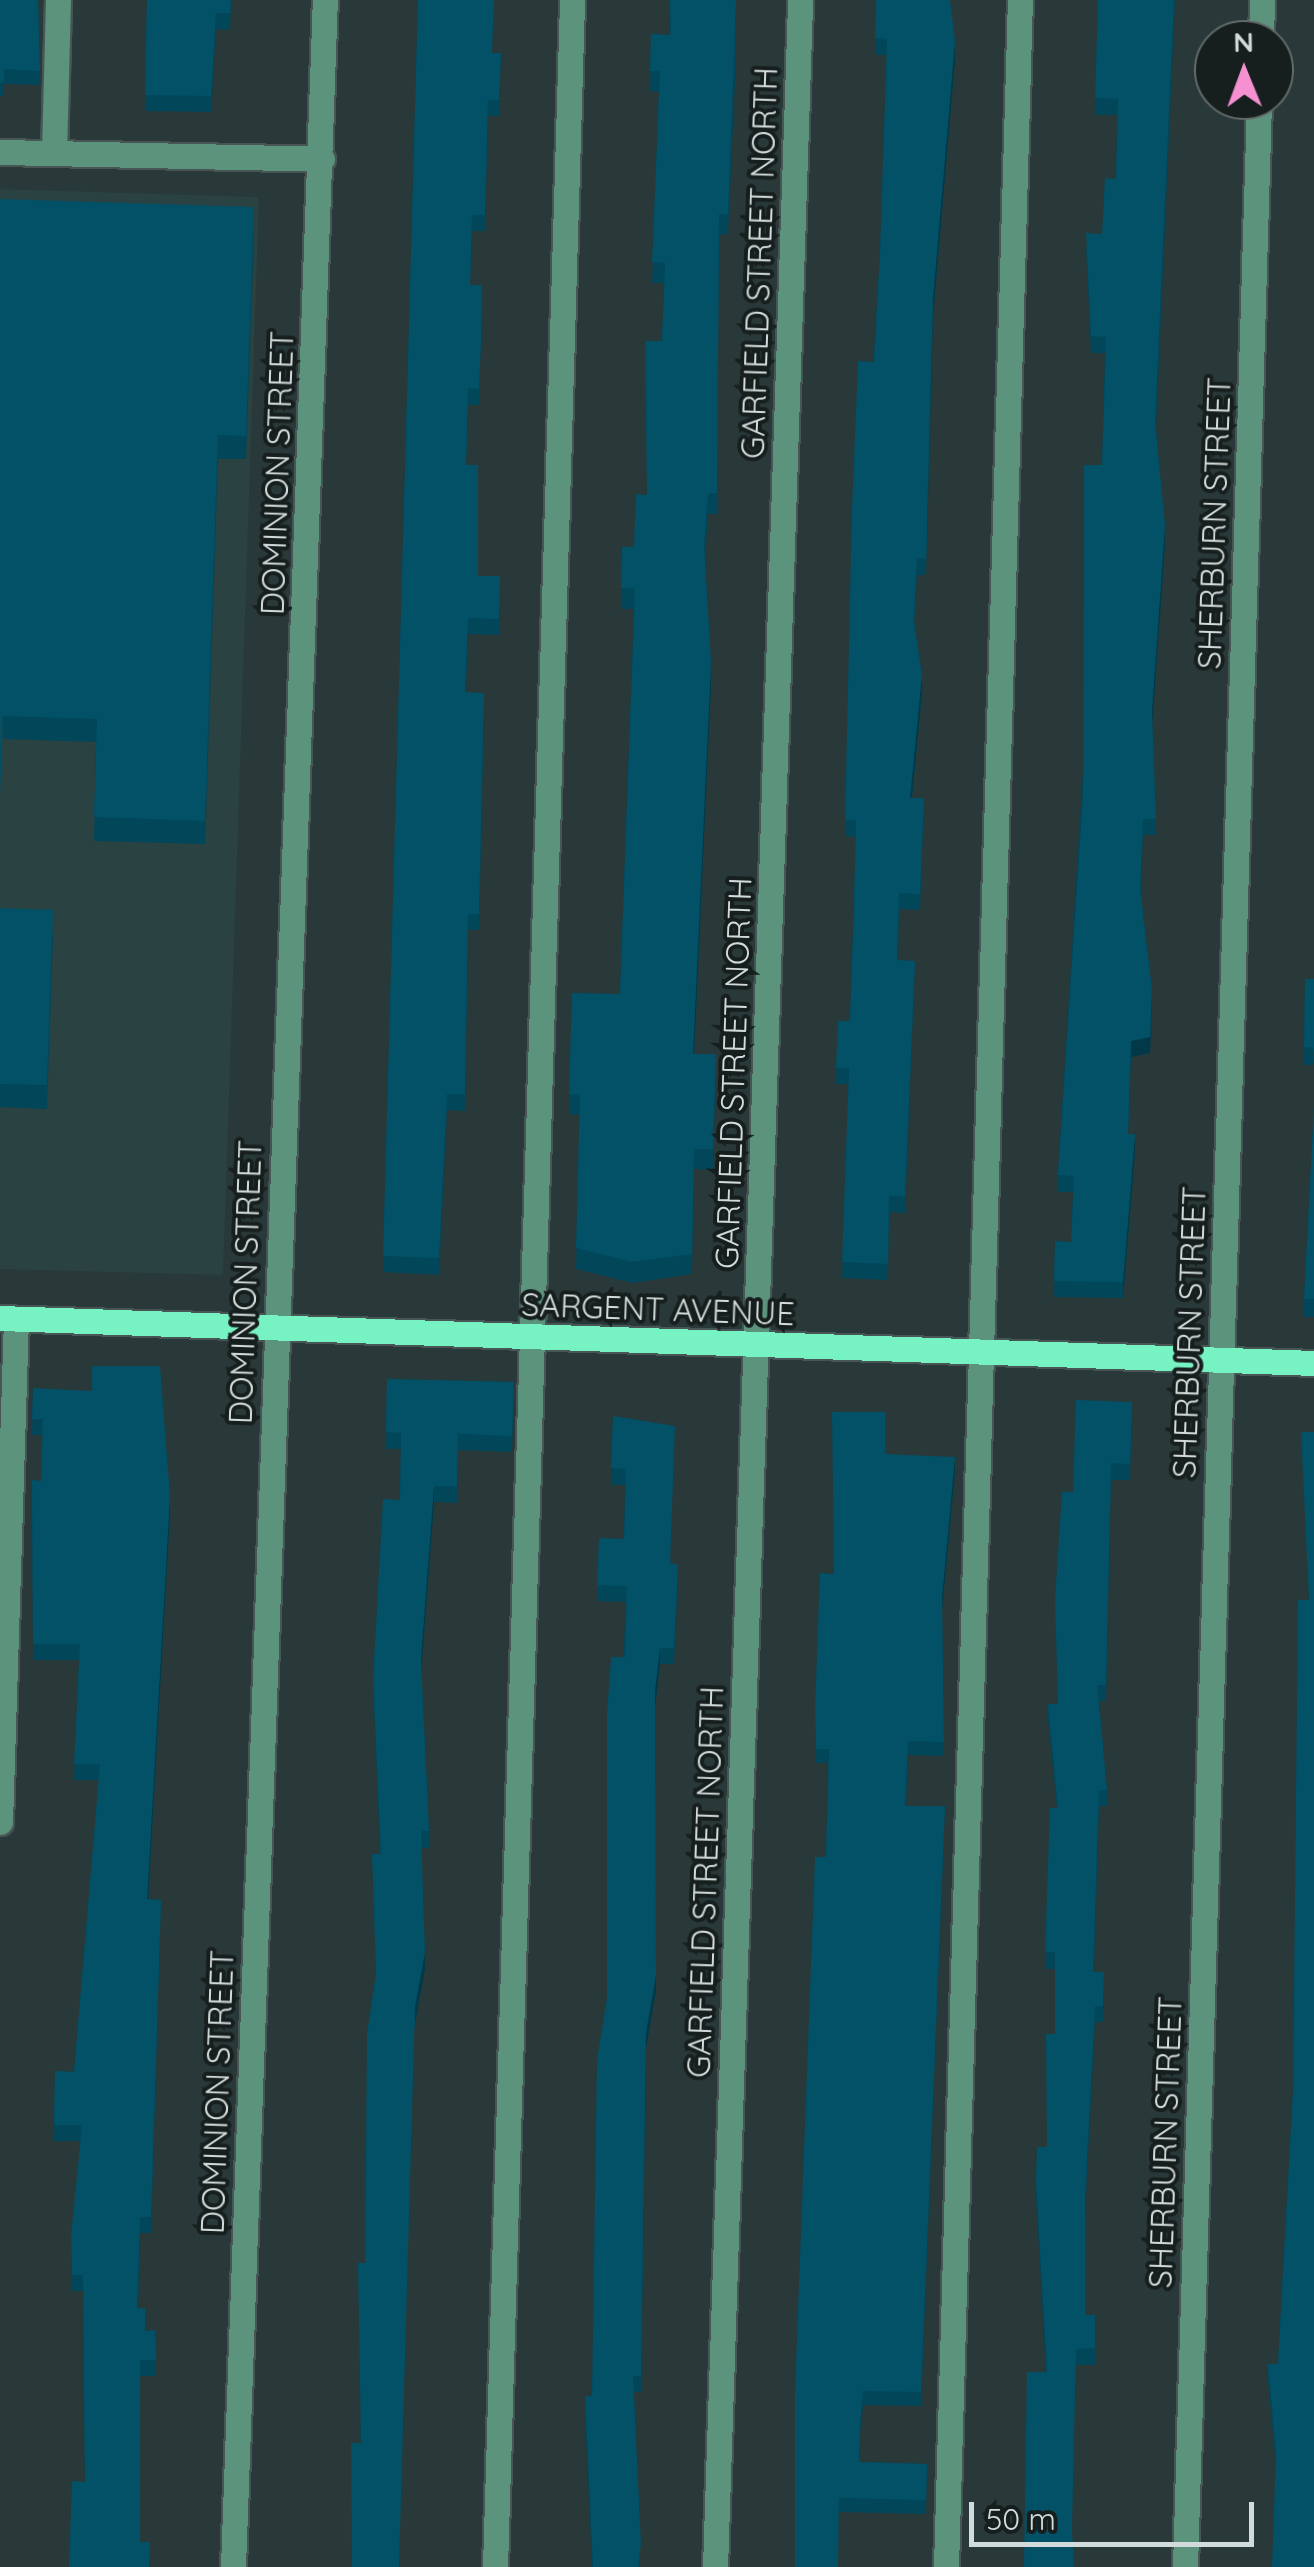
<!DOCTYPE html>
<html>
<head>
<meta charset="utf-8">
<style>
	body { margin:0 }
	#map { position:relative; width:1314px; height:2567px; overflow:hidden; background:#293838; font-family:Quicksand,sans-serif }
	div>[style] { position:absolute }
	.built>* { inset:0; background:#2a4242 }
	.roads { filter:drop-shadow(2px 0 #475555) drop-shadow(-2px 0 #475555) drop-shadow(0 2px #475555) drop-shadow(0 -2px #475555) }
	.minor>* { height:25px; margin:-12.5px; padding:0 12.5px; transform-origin:12.5px; border-radius:12.5px; background:#5b937c }
	.major>* { height:25px; margin:-12.5px; padding:0 12.5px; transform-origin:12.5px; border-radius:12.5px; background:#76f2c3 }
	.wall>* { inset:0; background:#024659 }
	.shaded-wall>* { inset:0; background:#013948 }
	.building>* { inset:0; background:#025167 }
	span { translate:-50% -50%; white-space:nowrap; text-align:center; line-height:1.15; -webkit-text-stroke:8px #171e1e; paint-order:stroke }
	.street-label { font-size:32px; color:#d2dbdb }
	.north { position:absolute; left:1194px; top:20px; width:100px; height:100px; box-sizing:border-box; background:#171e1e; border:2px solid #626a6a; border-radius:50%; rotate:359deg; font-size:28px; font-weight:700; line-height:40px; text-align:center; color:#d2dbdb }
	.north::after { content:''; display:block; margin:auto; width:35px; height:45px; background:#f590d1; clip-path:polygon(50% 0,100% 100%,50% 72%,0 100%) }
	.scale { position:absolute; left:969px; top:2502px; width:285px; height:45px; box-sizing:border-box; border:5px solid #d2dbdb; border-top:0; padding-left:12px; font-size:30px; line-height:35px; white-space:nowrap; color:#d2dbdb; -webkit-text-stroke:8px #171e1e; paint-order:stroke }
</style>
</head>
<body>
<div id="map">
	<div class="built">
		<i style="clip-path:polygon(0 189px,259px 197px,223px 1275px,0 1269px)"></i>
	</div>
	<div class="roads">
		<div class="minor">
			<i style="left:1261px;top:40px;width:40px;rotate:-88.6deg"></i>
			<i style="left:0;top:152px;width:322px;rotate:1.2deg"></i>
			<i style="left:54px;top:153px;width:153px;rotate:-88.5deg"></i>
			<i style="left:0;top:1822px;width:503px;rotate:-88.18deg"></i>
			<i style="left:233px;top:2567px;width:2569px;rotate:-87.95deg"></i>
			<i style="left:495px;top:2567px;width:2568px;rotate:-88.28deg"></i>
			<i style="left:715px;top:2567px;width:2568px;rotate:-88.1deg"></i>
			<i style="left:946px;top:2567px;width:2568px;rotate:-88.35deg"></i>
			<i style="left:1185px;top:2567px;width:2468px;rotate:-88.28deg"></i>
		</div>
		<div class="major">
			<i style="left:0;top:1318px;width:1315px;rotate:1.96deg"></i>
		</div>
	</div>
	<div class="wall">
		<i style="clip-path:polygon(0 0,38px 0,40px 85px,4px 84px,4px 96px,0 96px)"></i>
		<i style="clip-path:polygon(147px 0,231px 0,230px 30px,216px 29px,211px 112px,145px 111px)"></i>
		<i style="clip-path:polygon(418px 0,492px 53px,501px 53px,499px 116px,488px 116px,485px 231px,472px 231px,470px 285px,482px 285px,479px 405px,468px 405px,466px 465px,478px 576px,500px 576px,499px 635px,468px 634px,466px 692px,484px 709px,479px 930px,468px 930px,465px 1111px,447px 1110px,439px 1275px,383px 1272px)"></i>
		<i style="clip-path:polygon(669px 0,736px 0,736px 58px,728px 235px,719px 234px,717px 514px,708px 514px,705px 556px,711px 682px,694px 1054px,716px 1054px,713px 1170px,694px 1169px,692px 1274px,632px 1283px,576px 1269px,580px 1115px,569px 1114px,569px 1094px,620px 994px,634px 609px,621px 609px,622px 547px,634px 547px,647px 495px,662px 341px,664px 283px,652px 283px,659px 92px,650px 91px,651px 34px,670px 35px)"></i>
		<i style="clip-path:polygon(876px 0,955px 58px,933px 315px,926px 575px,917px 575px,914px 624px,922px 692px,912px 798px,924px 798px,920px 910px,899px 909px,898px 960px,915px 961px,905px 1213px,889px 1212px,888px 1280px,842px 1278px,849px 1084px,836px 1084px,838px 1021px,850px 1021px,856px 837px,845px 836px,845px 820px,880px 254px,887px 55px,875px 55px)"></i>
		<i style="clip-path:polygon(1098px 0,1175px 0,1156px 427px,1165px 542px,1152px 722px,1156px 835px,1143px 835px,1141px 893px,1152px 1005px,1150px 1053px,1131px 1057px,1128px 1134px,1135px 1150px,1123px 1298px,1054px 1297px,1055px 1241px,1071px 1242px,1073px 1192px,1058px 1192px,1058px 1175px,1102px 465px,1105px 353px,1091px 353px,1086px 249px,1102px 234px,1116px 179px,1117px 115px,1095px 115px)"></i>
		<i style="clip-path:polygon(0 199px,254px 231px,246px 459px,218px 459px,205px 844px,94px 841px,96px 742px,3px 739px)"></i>
		<i style="clip-path:polygon(0 908px,53px 933px,47px 1109px,0 1107px)"></i>
		<i style="clip-path:polygon(1305px 979px,1314px 979px,1313px 1065px,1304px 1065px)"></i>
		<i style="clip-path:polygon(1314px 1108px,1314px 1317px,1304px 1317px,1304px 1299px)"></i>
		<i style="clip-path:polygon(387px 1379px,514px 1382px,512px 1452px,458px 1450px,457px 1503px,434px 1502px,421px 1668px,429px 1831px,429px 1848px,421px 1848px,425px 1969px,415px 2023px,360px 2443px,380px 1854px,373px 1679px,400px 1500px,401px 1449px,386px 1449px)"></i>
		<i style="clip-path:polygon(33px 1388px,170px 1512px,148px 1899px,161px 1900px,151px 2233px,140px 2233px,138px 2308px,145px 2331px,155px 2330px,156px 2376px,140px 2376px,140px 2542px,150px 2567px,85px 2482px,83px 2291px,72px 2291px,71px 2253px,81px 2141px,54px 2141px,55px 2071px,74px 2072px,99px 1780px,74px 1780px,79px 1660px,33px 1660px,32px 1480px,41px 1481px,43px 1435px,32px 1435px)"></i>
		<i style="clip-path:polygon(1132px 1402px,1130px 1480px,1111px 1480px,1106px 1701px,1099px 1701px,1107px 1790px,1107px 1806px,1099px 1806px,1094px 1972px,1104px 1972px,1103px 2022px,1095px 2022px,1085px 2213px,1085px 2315px,1095px 2315px,1095px 2365px,1076px 2365px,1046px 2372px,1036px 2198px,1037px 2147px,1047px 2147px,1055px 2034px,1055px 1969px,1045px 1969px,1057px 1808px,1048px 1720px,1048px 1704px,1057px 1704px,1073px 1492px)"></i>
		<i style="clip-path:polygon(613px 1416px,678px 1580px,674px 1664px,660px 1664px,655px 1706px,656px 1991px,646px 2048px,641px 2392px,634px 2392px,640px 2567px,592px 2567px,585px 2412px,585px 2396px,592px 2396px,607px 1998px,626px 1602px,597px 1601px,597px 1585px,624px 1539px,625px 1485px,611px 1485px)"></i>
		<i style="clip-path:polygon(1314px 1432px,1314px 2567px,1276px 2465px,1268px 2380px,1268px 2364px,1278px 2364px,1293px 2091px)"></i>
		<i style="clip-path:polygon(885px 1454px,955px 1470px,942px 1609px,944px 1756px,908px 1755px,906px 1806px,945px 1806px,921px 2406px,863px 2405px,860px 2436px,859px 2462px,927px 2464px,926px 2514px,839px 2512px,826px 1857px,828px 1763px,816px 1763px,815px 1708px,834px 1574px)"></i>
	</div>
	<div class="shaded-wall">
		<i style="clip-path:polygon(955px 41px,955px 58px,933px 315px,926px 575px,933px 298px)"></i>
		<i style="clip-path:polygon(1165px 525px,1165px 542px,1152px 728px,1152px 711px)"></i>
		<i style="clip-path:polygon(711px 662px,711px 682px,693px 1074px,693px 1054px)"></i>
		<i style="clip-path:polygon(922px 675px,922px 692px,910px 814px,910px 798px)"></i>
		<i style="clip-path:polygon(1152px 989px,1150px 1053px,1131px 1057px,1131px 1041px)"></i>
		<i style="clip-path:polygon(1135px 1134px,1135px 1150px,1123px 1298px,1123px 1282px)"></i>
		<i style="clip-path:polygon(955px 1457px,955px 1470px,942px 1610px,942px 1597px)"></i>
		<i style="clip-path:polygon(434px 1486px,434px 1502px,421px 1674px,421px 1658px)"></i>
		<i style="clip-path:polygon(170px 1496px,170px 1512px,147px 1915px,147px 1899px)"></i>
		<i style="clip-path:polygon(660px 1648px,660px 1664px,655px 1706px,655px 1690px)"></i>
		<i style="clip-path:polygon(425px 1952px,425px 1969px,415px 2023px,415px 2006px)"></i>
		<i style="clip-path:polygon(656px 1975px,656px 1991px,646px 2048px,641px 2392px,646px 2032px)"></i>
	</div>
	<div class="building">
		<i style="clip-path:polygon(0 0,38px 0,40px 71px,4px 69px,4px 82px,0 82px)"></i>
		<i style="clip-path:polygon(147px 0,231px 0,230px 13px,216px 13px,211px 96px,145px 95px)"></i>
		<i style="clip-path:polygon(418px 0,494px 0,492px 53px,501px 53px,499px 100px,488px 100px,485px 215px,472px 215px,470px 285px,482px 285px,481px 343px,479px 389px,468px 388px,466px 465px,478px 465px,478px 576px,500px 576px,499px 619px,468px 618px,465px 692px,484px 693px,479px 914px,468px 914px,465px 1094px,447px 1094px,439px 1258px,383px 1256px)"></i>
		<i style="clip-path:polygon(670px 0,736px 0,728px 214px,719px 214px,717px 493px,708px 493px,704px 545px,711px 662px,693px 1054px,716px 1054px,713px 1149px,694px 1149px,692px 1254px,632px 1262px,576px 1248px,580px 1094px,569px 1094px,572px 993px,620px 994px,635px 589px,621px 588px,622px 547px,634px 547px,636px 494px,647px 495px,645px 341px,662px 341px,665px 263px,652px 262px,660px 71px,650px 71px,651px 34px,671px 35px)"></i>
		<i style="clip-path:polygon(876px 0,950px 0,955px 41px,933px 298px,926px 559px,917px 558px,914px 620px,922px 675px,910px 798px,924px 798px,920px 894px,899px 893px,897px 960px,915px 961px,905px 1196px,889px 1196px,888px 1264px,842px 1262px,849px 1068px,836px 1068px,838px 1021px,850px 1021px,854px 906px,856px 820px,845px 820px,852px 509px,858px 361px,874px 362px,880px 254px,887px 39px,875px 38px)"></i>
		<i style="clip-path:polygon(1098px 0,1174px 0,1155px 422px,1165px 525px,1152px 711px,1156px 819px,1143px 819px,1140px 889px,1152px 989px,1150px 1037px,1131px 1041px,1128px 1134px,1135px 1134px,1123px 1282px,1054px 1281px,1055px 1241px,1071px 1242px,1074px 1176px,1058px 1175px,1083px 795px,1084px 465px,1102px 465px,1104px 406px,1106px 337px,1091px 336px,1086px 233px,1102px 234px,1105px 178px,1116px 179px,1118px 99px,1095px 98px)"></i>
		<i style="clip-path:polygon(0 199px,254px 207px,246px 436px,218px 435px,205px 821px,94px 817px,97px 719px,3px 716px,0 797px)"></i>
		<i style="clip-path:polygon(0 908px,53px 910px,47px 1085px,0 1084px)"></i>
		<i style="clip-path:polygon(1305px 979px,1314px 979px,1314px 1065px,1313px 1047px,1304px 1047px)"></i>
		<i style="clip-path:polygon(1314px 1108px,1314px 1299px,1304px 1299px)"></i>
		<i style="clip-path:polygon(92px 1366px,160px 1366px,170px 1496px,147px 1899px,161px 1900px,151px 2217px,140px 2217px,137px 2308px,145px 2308px,145px 2331px,155px 2330px,156px 2360px,140px 2360px,140px 2542px,150px 2542px,149px 2567px,69px 2567px,72px 2481px,85px 2482px,83px 2275px,72px 2275px,71px 2237px,82px 2125px,54px 2125px,55px 2071px,74px 2072px,100px 1764px,74px 1764px,80px 1644px,33px 1644px,32px 1480px,41px 1481px,43px 1419px,32px 1419px,33px 1388px,92px 1391px)"></i>
		<i style="clip-path:polygon(387px 1379px,514px 1382px,512px 1436px,458px 1434px,457px 1486px,434px 1486px,421px 1658px,429px 1831px,421px 1831px,425px 1952px,415px 2006px,399px 2567px,352px 2567px,351px 2443px,361px 2443px,358px 2263px,365px 2263px,367px 2034px,376px 1973px,372px 1854px,381px 1854px,373px 1679px,383px 1499px,400px 1500px,401px 1433px,386px 1432px)"></i>
		<i style="clip-path:polygon(1076px 1400px,1132px 1402px,1130px 1464px,1111px 1463px,1106px 1685px,1097px 1685px,1107px 1790px,1099px 1790px,1093px 1972px,1104px 1972px,1103px 2006px,1095px 2006px,1085px 2197px,1085px 2315px,1095px 2315px,1095px 2348px,1076px 2349px,1072px 2530px,1074px 2567px,1024px 2567px,1027px 2372px,1047px 2372px,1036px 2181px,1037px 2147px,1047px 2147px,1046px 2034px,1055px 2034px,1055px 1952px,1045px 1952px,1050px 1808px,1058px 1808px,1048px 1704px,1058px 1704px,1055px 1599px,1062px 1492px,1073px 1492px)"></i>
		<i style="clip-path:polygon(832px 1412px,885px 1412px,885px 1454px,955px 1457px,942px 1597px,944px 1742px,908px 1741px,905px 1806px,945px 1806px,921px 2392px,863px 2391px,860px 2422px,859px 2462px,927px 2464px,926px 2500px,839px 2498px,838px 2567px,795px 2567px,795px 2392px,815px 1857px,826px 1857px,829px 1749px,816px 1749px,815px 1708px,820px 1573px,834px 1574px)"></i>
		<i style="clip-path:polygon(613px 1416px,675px 1426px,670px 1564px,678px 1564px,674px 1648px,660px 1648px,655px 1690px,656px 1975px,646px 2032px,641px 2376px,633px 2376px,641px 2544px,638px 2567px,593px 2567px,585px 2396px,592px 2396px,597px 2060px,607px 1998px,607px 1715px,611px 1657px,625px 1657px,627px 1586px,597px 1585px,599px 1538px,624px 1539px,626px 1469px,611px 1468px)"></i>
		<i style="clip-path:polygon(1301px 1432px,1314px 1432px,1314px 2567px,1272px 2567px,1276px 2453px,1268px 2364px,1278px 2364px,1293px 2091px,1298px 1600px,1309px 1600px)"></i>
	</div>
	<div class="street-label">
		<span style="left:759px;top:263px;rotate:-88deg">GARFIELD STREET NORTH</span>
		<span style="left:277px;top:473px;rotate:-88deg">DOMINION STREET</span>
		<span style="left:1214px;top:523px;rotate:-88deg">SHERBURN STREET</span>
		<span style="left:733px;top:1073px;rotate:-88deg">GARFIELD STREET NORTH</span>
		<span style="left:245px;top:1282px;rotate:-88deg">DOMINION STREET</span>
		<span style="left:658px;top:1309px;rotate:2deg">SARGENT AVENUE</span>
		<span style="left:1189px;top:1332px;rotate:-88deg">SHERBURN STREET</span>
		<span style="left:705px;top:1882px;rotate:-88deg">GARFIELD STREET NORTH</span>
		<span style="left:217px;top:2092px;rotate:-88deg">DOMINION STREET</span>
		<span style="left:1165px;top:2142px;rotate:-88deg">SHERBURN STREET</span>
	</div>
	<div class="north">N</div>
	<div class="scale">50 m</div>
</div>
</body>
</html>
